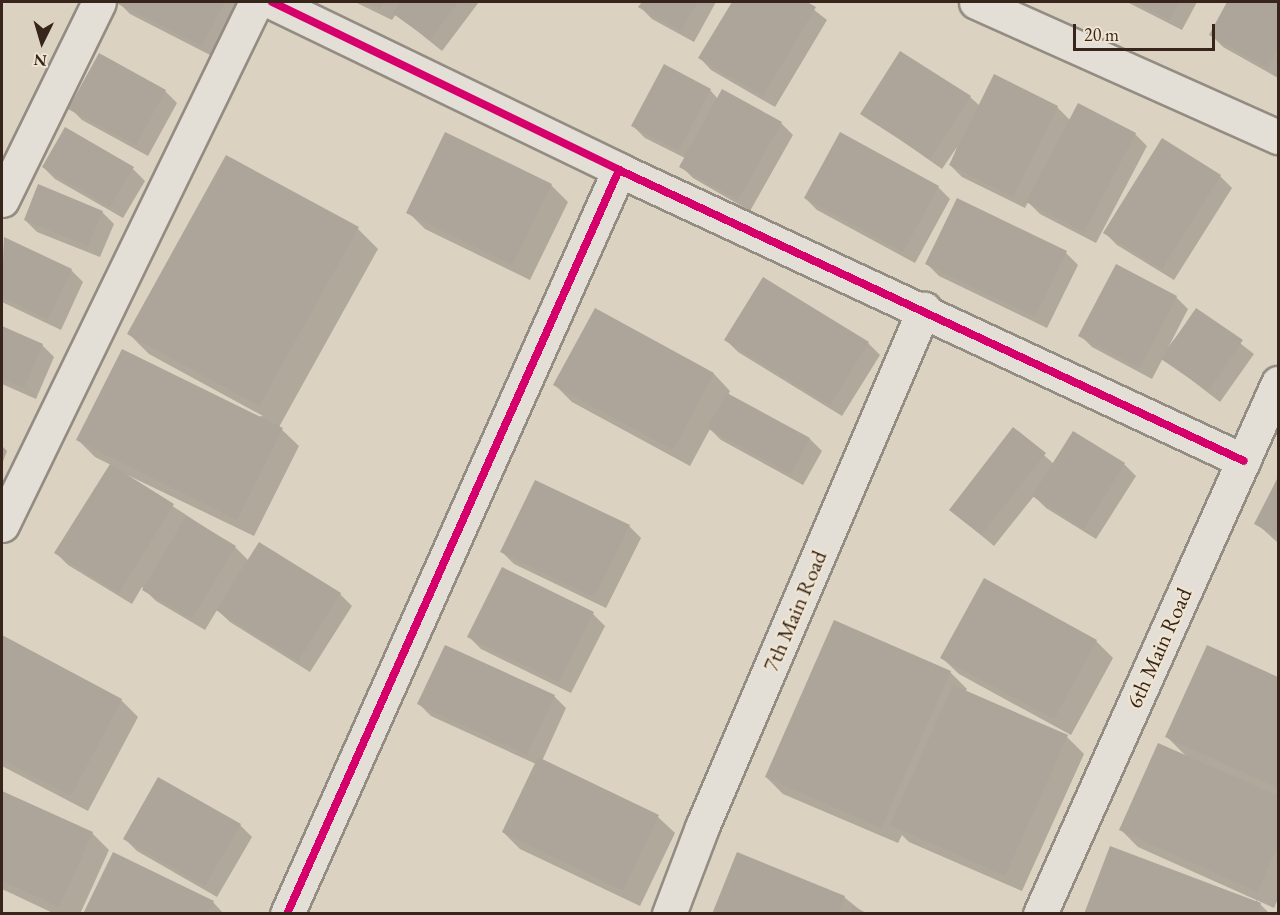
<!DOCTYPE html>
<html>
<head>
<meta charset="utf-8">
<style>
	body { margin:0 }
	#map { position:relative; width:1280px; height:915px; overflow:hidden; background:#dcd2c2; font-family:"EB Garamond",serif }
	div>[style] { position:absolute }
	.shadow>* { inset:0; background:#0003 }
	.building>* { inset:0; background:#ada59a }
	.roads { filter:drop-shadow(2px 0 #938c82) drop-shadow(-2px 0 #938c82) drop-shadow(0 2px #938c82) drop-shadow(0 -2px #938c82) }
	.minor>* { height:33px; margin:-16.5px; padding:0 16.5px; transform-origin:16.5px; border-radius:16.5px; background:#e4dfd6 }
	.cycleway>* { height:8px; margin:-4px; padding:0 4px; transform-origin:4px; border-radius:4px; background:#d6006c }
	span { translate:-50% -50%; white-space:nowrap; text-align:center; line-height:1.15; -webkit-text-stroke:4.5px #efe4d0; paint-order:stroke }
	.street-label { font-size:22px; color:#37251b }
	.frame { position:absolute; inset:0; border:3px solid #37251b; pointer-events:none }
	.north { position:absolute; left:12px; top:12px; width:60px; height:60px; -webkit-text-stroke:4px #efe4d0; paint-order:stroke; rotate:185deg; font-size:16px; font-weight:700; line-height:24px; text-align:center; color:#37251b }
	.north::after { content:''; display:block; margin:auto; width:21px; height:27px; background:#37251b; clip-path:polygon(50% 0,100% 100%,50% 72%,0 100%) }
	.scale { position:absolute; left:1073px; top:24px; width:142px; height:27px; box-sizing:border-box; border:3px solid #37251b; border-top:0; padding-left:8px; font-size:18px; line-height:21px; white-space:nowrap; color:#37251b; -webkit-text-stroke:4px #efe4d0; paint-order:stroke }
</style>
</head>
<body>
<div id="map">
	<div class="shadow">
		<i style="clip-path:polygon(118px 2px,243px 2px,214px 57px,130px 14px)"></i>
		<i style="clip-path:polygon(355px 2px,479px 2px,442px 51px,396px 14px,392px 20px)"></i>
		<i style="clip-path:polygon(643px 2px,716px 2px,694px 42px,652px 19px,640px 7px)"></i>
		<i style="clip-path:polygon(733px 2px,804px 2px,827px 20px,775px 107px,711px 70px,700px 58px)"></i>
		<i style="clip-path:polygon(1127px 2px,1197px 2px,1182px 30px)"></i>
		<i style="clip-path:polygon(1229px 2px,1278px 2px,1278px 78px,1223px 47px,1211px 35px)"></i>
		<i style="clip-path:polygon(99px 55px,165px 91px,177px 103px,148px 156px,82px 120px,70px 108px)"></i>
		<i style="clip-path:polygon(710px 90px,718px 99px,781px 123px,793px 135px,750px 211px,693px 178px,681px 166px,685px 158px,645px 138px,633px 126px)"></i>
		<i style="clip-path:polygon(970px 97px,980px 106px,1057px 107px,1071px 121px,1079px 105px,1135px 134px,1147px 146px,1096px 243px,1040px 214px,1028px 202px,1025px 208px,962px 177px,950px 165px,957px 147px,942px 169px,862px 113px)"></i>
		<i style="clip-path:polygon(66px 129px,133px 169px,145px 181px,123px 218px,55px 179px,43px 167px)"></i>
		<i style="clip-path:polygon(1220px 176px,1232px 188px,1174px 280px,1117px 245px,1104px 232px)"></i>
		<i style="clip-path:polygon(551px 185px,568px 202px,530px 280px,425px 229px,408px 212px)"></i>
		<i style="clip-path:polygon(938px 187px,950px 199px,915px 263px,817px 210px,805px 198px)"></i>
		<i style="clip-path:polygon(102px 212px,114px 224px,100px 257px,37px 232px,25px 220px)"></i>
		<i style="clip-path:polygon(358px 229px,378px 249px,279px 427px,299px 446px,254px 536px,119px 471px,235px 547px,249px 561px,340px 594px,352px 606px,310px 672px,230px 622px,217px 610px,205px 630px,156px 601px,142px 587px,132px 604px,68px 565px,56px 553px,111px 465px,95px 457px,78px 440px,263px 416px,149px 354px,129px 334px)"></i>
		<i style="clip-path:polygon(4px 239px,71px 270px,83px 282px,61px 330px,2px 302px)"></i>
		<i style="clip-path:polygon(1066px 253px,1078px 265px,1047px 328px,939px 276px,927px 264px)"></i>
		<i style="clip-path:polygon(1176px 297px,1188px 309px,1169px 346px,1197px 310px,1254px 354px,1220px 402px,1163px 358px,1152px 379px,1092px 347px,1080px 335px)"></i>
		<i style="clip-path:polygon(2px 327px,42px 345px,54px 357px,36px 399px,2px 384px)"></i>
		<i style="clip-path:polygon(726px 340px,868px 343px,880px 355px,842px 416px,738px 352px)"></i>
		<i style="clip-path:polygon(714px 374px,730px 391px,728px 395px,810px 439px,822px 451px,803px 485px,721px 440px,710px 429px,690px 466px,572px 402px,555px 385px)"></i>
		<i style="clip-path:polygon(1014px 429px,1054px 464px,1124px 464px,1136px 476px,1096px 539px,1046px 508px,1034px 496px,994px 546px,951px 510px)"></i>
		<i style="clip-path:polygon(2px 446px,7px 451px,2px 464px)"></i>
		<i style="clip-path:polygon(1278px 480px,1278px 543px,1256px 523px)"></i>
		<i style="clip-path:polygon(629px 526px,641px 538px,606px 608px,514px 564px,502px 552px)"></i>
		<i style="clip-path:polygon(593px 614px,605px 626px,571px 693px,481px 649px,469px 637px)"></i>
		<i style="clip-path:polygon(2px 638px,121px 700px,138px 717px,88px 811px,2px 766px)"></i>
		<i style="clip-path:polygon(1096px 641px,1113px 658px,1071px 735px,959px 674px,942px 658px)"></i>
		<i style="clip-path:polygon(1207px 647px,1278px 679px,1278px 899px,1274px 908px,1138px 847px,1121px 830px,1187px 757px,1167px 737px)"></i>
		<i style="clip-path:polygon(950px 672px,967px 689px,965px 692px,1067px 737px,1084px 754px,1022px 891px,909px 842px,902px 835px,898px 843px,783px 794px,766px 777px)"></i>
		<i style="clip-path:polygon(554px 696px,566px 708px,542px 761px,658px 817px,675px 833px,640px 906px,520px 849px,503px 832px,536px 764px,431px 716px,419px 704px)"></i>
		<i style="clip-path:polygon(2px 793px,92px 833px,109px 850px,80px 914px,55px 914px,2px 889px)"></i>
		<i style="clip-path:polygon(240px 825px,252px 837px,217px 897px,137px 851px,125px 839px)"></i>
		<i style="clip-path:polygon(844px 897px,865px 914px,713px 914px)"></i>
		<i style="clip-path:polygon(1256px 900px,1270px 914px,1086px 914px,1256px 902px)"></i>
		<i style="clip-path:polygon(213px 902px,224px 914px,85px 914px)"></i>
	</div>
	<div class="building">
		<i style="clip-path:polygon(114px 2px,225px 2px,202px 46px)"></i>
		<i style="clip-path:polygon(365px 2px,384px 2px,380px 9px)"></i>
		<i style="clip-path:polygon(401px 2px,458px 2px,430px 40px,392px 13px)"></i>
		<i style="clip-path:polygon(642px 2px,698px 2px,681px 31px,638px 7px)"></i>
		<i style="clip-path:polygon(732px 2px,807px 2px,816px 7px,763px 96px,698px 58px)"></i>
		<i style="clip-path:polygon(1134px 2px,1179px 2px,1170px 20px)"></i>
		<i style="clip-path:polygon(1227px 2px,1278px 2px,1278px 48px,1268px 68px,1209px 35px)"></i>
		<i style="clip-path:polygon(900px 51px,971px 96px,930px 159px,860px 114px)"></i>
		<i style="clip-path:polygon(99px 53px,166px 90px,136px 145px,68px 109px)"></i>
		<i style="clip-path:polygon(664px 64px,711px 89px,679px 150px,631px 126px)"></i>
		<i style="clip-path:polygon(994px 74px,1058px 106px,1013px 197px,949px 165px)"></i>
		<i style="clip-path:polygon(722px 89px,782px 122px,738px 200px,679px 167px)"></i>
		<i style="clip-path:polygon(1078px 103px,1136px 133px,1084px 232px,1026px 202px)"></i>
		<i style="clip-path:polygon(65px 127px,134px 167px,110px 207px,42px 167px)"></i>
		<i style="clip-path:polygon(445px 132px,552px 184px,512px 265px,406px 213px)"></i>
		<i style="clip-path:polygon(840px 132px,939px 186px,903px 252px,804px 198px)"></i>
		<i style="clip-path:polygon(1162px 138px,1221px 175px,1162px 269px,1103px 233px)"></i>
		<i style="clip-path:polygon(226px 155px,359px 227px,259px 406px,127px 334px)"></i>
		<i style="clip-path:polygon(38px 184px,103px 211px,88px 246px,24px 220px)"></i>
		<i style="clip-path:polygon(957px 198px,1067px 251px,1035px 317px,925px 264px)"></i>
		<i style="clip-path:polygon(4px 237px,72px 269px,48px 319px,2px 297px)"></i>
		<i style="clip-path:polygon(1116px 264px,1177px 296px,1140px 368px,1078px 336px)"></i>
		<i style="clip-path:polygon(763px 277px,869px 342px,830px 405px,724px 340px)"></i>
		<i style="clip-path:polygon(595px 308px,714px 373px,673px 450px,553px 385px)"></i>
		<i style="clip-path:polygon(1196px 308px,1243px 340px,1208px 391px,1161px 359px)"></i>
		<i style="clip-path:polygon(2px 326px,43px 344px,24px 388px,2px 378px)"></i>
		<i style="clip-path:polygon(122px 349px,283px 428px,237px 520px,76px 440px)"></i>
		<i style="clip-path:polygon(727px 393px,810px 438px,791px 474px,707px 428px)"></i>
		<i style="clip-path:polygon(1013px 427px,1046px 453px,981px 535px,949px 510px)"></i>
		<i style="clip-path:polygon(1073px 431px,1125px 463px,1084px 529px,1032px 496px)"></i>
		<i style="clip-path:polygon(110px 464px,174px 504px,119px 593px,54px 553px)"></i>
		<i style="clip-path:polygon(1278px 477px,1278px 537px,1254px 524px)"></i>
		<i style="clip-path:polygon(535px 480px,630px 525px,594px 597px,500px 552px)"></i>
		<i style="clip-path:polygon(186px 516px,236px 546px,192px 619px,142px 590px)"></i>
		<i style="clip-path:polygon(259px 542px,341px 593px,298px 661px,216px 610px)"></i>
		<i style="clip-path:polygon(502px 567px,594px 612px,559px 682px,467px 637px)"></i>
		<i style="clip-path:polygon(984px 578px,1097px 640px,1054px 719px,940px 658px)"></i>
		<i style="clip-path:polygon(834px 620px,951px 671px,881px 828px,765px 777px)"></i>
		<i style="clip-path:polygon(2px 635px,122px 699px,71px 796px,2px 759px)"></i>
		<i style="clip-path:polygon(445px 645px,555px 695px,527px 755px,417px 704px)"></i>
		<i style="clip-path:polygon(1207px 645px,1278px 677px,1278px 788px,1165px 737px)"></i>
		<i style="clip-path:polygon(953px 685px,1068px 735px,1005px 876px,890px 825px)"></i>
		<i style="clip-path:polygon(1158px 743px,1278px 796px,1278px 845px,1257px 892px,1119px 830px)"></i>
		<i style="clip-path:polygon(538px 757px,659px 815px,623px 891px,502px 832px)"></i>
		<i style="clip-path:polygon(158px 777px,241px 824px,205px 886px,123px 839px)"></i>
		<i style="clip-path:polygon(2px 791px,93px 832px,59px 907px,2px 881px)"></i>
		<i style="clip-path:polygon(1110px 846px,1261px 903px,1257px 914px,1084px 914px)"></i>
		<i style="clip-path:polygon(113px 852px,214px 901px,207px 914px,83px 914px)"></i>
		<i style="clip-path:polygon(737px 852px,845px 896px,838px 914px,712px 914px)"></i>
		<i style="clip-path:polygon(853px 906px,868px 914px,850px 914px)"></i>
	</div>
	<div class="roads">
		<div class="minor">
			<i style="left:272px;top:2px;width:386px;rotate:25.8deg"></i>
			<i style="left:619px;top:170px;width:689px;rotate:24.97deg"></i>
			<i style="left:976px;top:2px;width:331px;rotate:24.1deg"></i>
			<i style="left:2px;top:200px;width:220px;rotate:-63.9deg"></i>
			<i style="left:2px;top:525px;width:581px;rotate:-64.1deg"></i>
			<i style="left:287px;top:914px;width:815px;rotate:-65.95deg"></i>
			<i style="left:669px;top:914px;width:93px;rotate:-69.2deg"></i>
			<i style="left:702px;top:827px;width:564px;rotate:-66.8deg"></i>
			<i style="left:1040px;top:914px;width:582px;rotate:-65.86deg"></i>
		</div>
	</div>
	<div class="cycleway">
		<i style="left:272px;top:2px;width:386px;rotate:25.8deg"></i>
		<i style="left:619px;top:170px;width:689px;rotate:24.97deg"></i>
		<i style="left:287px;top:914px;width:815px;rotate:-65.95deg"></i>
	</div>
	<div class="street-label">
		<span style="left:795px;top:611px;rotate:-67deg">7th Main Road</span>
		<span style="left:1159px;top:648px;rotate:-66deg">6th Main Road</span>
	</div>
	<div class="frame"></div>
	<div class="north">N</div>
	<div class="scale">20 m</div>
</div>
</body>
</html>
